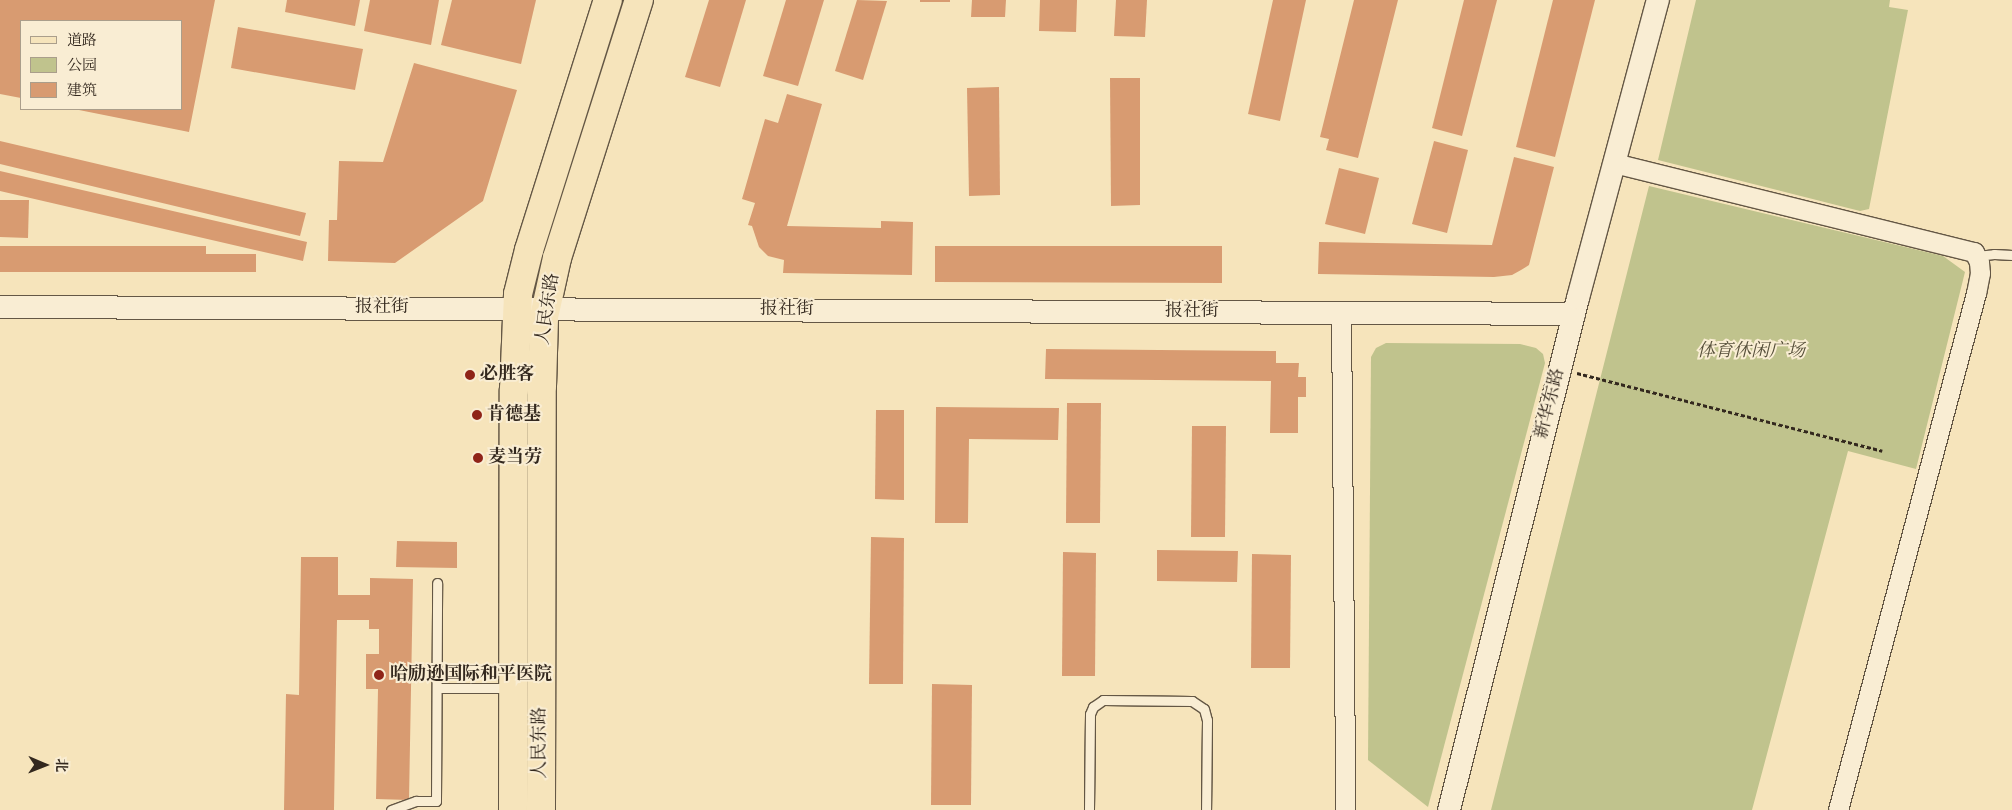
<!DOCTYPE html>
<html>
<head>
<meta charset="utf-8">
<style>
	body { margin:0 }
	#map { position:relative; width:2012px; height:810px; overflow:hidden; background:#f6e4bb; font-family:Vollkorn,"Noto Serif SC",serif }
	div>[style] { position:absolute }
	.green>* { inset:0; background:#c0c38d }
	.building>* { inset:0; background:#d89b71 }
	.path>* { height:3px; margin-top:-1.5px; transform-origin:0; background:repeating-linear-gradient(90deg,#33281e 0 4px,transparent 0 6.5px) }
	.roads { filter:drop-shadow(1px 0 #645745) drop-shadow(-1px 0 #645745) drop-shadow(0 1px #645745) drop-shadow(0 -1px #645745) }
	.service>* { height:9px; margin:-4.5px; padding:0 4.5px; transform-origin:4.5px; border-radius:4.5px; background:#f9edd3 }
	.minor>* { height:19px; margin:-9.5px; padding:0 9.5px; transform-origin:9.5px; border-radius:9.5px; background:#f9edd3 }
	.tertiary>* { height:22px; margin:-11px; padding:0 11px; transform-origin:11px; border-radius:11px; background:#f9edd3 }
	.primary>* { height:28px; margin:-14px; padding:0 14px; transform-origin:14px; border-radius:14px; background:#f6e4bb }
	.dots>* { width:14px; height:14px; translate:-50% -50%; box-sizing:border-box; border:2px solid #f9edd3; border-radius:50% }
	span { translate:-50% -50%; white-space:nowrap; text-align:center; line-height:1.15; -webkit-text-stroke:4px #f9edd3; paint-order:stroke }
	.street-label { font-size:18px; color:#33281e }
	.park-label { font-size:18px; color:#564f3a; font-style:italic }
	.poi-label { font-size:18px; color:#33281e; font-weight:700 }
	.left { translate:0 -50%; text-align:left }
	.legend { position:absolute; left:20px; top:20px; width:162px; height:90px; box-sizing:border-box; background:#f9edd3; border:1px solid #aa9e8b; margin:0; padding:6px 9px; list-style:none; font-size:15px; color:#33281e }
	.legend li { display:flex; align-items:center; gap:10px; height:25px }
	.legend b { width:25px; border:1px solid #aa9e8b }
	.north { position:absolute; left:20px; top:740px; width:50px; height:50px; -webkit-text-stroke:4px #f9edd3; paint-order:stroke; rotate:91deg; font-size:14px; font-weight:700; line-height:20px; text-align:center; color:#33281e }
	.north::after { content:''; display:block; margin:auto; width:18px; height:22px; background:#33281e; clip-path:polygon(50% 0,100% 100%,50% 72%,0 100%) }
</style>
</head>
<body>
<div id="map">
	<div class="green">
		<i style="clip-path:polygon(1696px 0,1890px 0,1889px 7px,1908px 10px,1869px 209px,1860px 211px,1658px 160px)"></i>
		<i style="clip-path:polygon(1649px 186px,1943px 256px,1965px 272px,1916px 469px,1848px 451px,1752px 810px,1491px 810px)"></i>
		<i style="clip-path:polygon(1386px 343px,1520px 344px,1536px 348px,1543px 354px,1545px 363px,1428px 807px,1368px 760px,1371px 357px,1376px 348px)"></i>
	</div>
	<div class="building">
		<i style="clip-path:polygon(0 0,215px 0,189px 132px,79px 110px,181px 109px,181px 21px,21px 21px,21px 98px,0 94px)"></i>
		<i style="clip-path:polygon(287px 0,360px 0,355px 26px,285px 12px)"></i>
		<i style="clip-path:polygon(370px 0,439px 0,431px 45px,364px 31px)"></i>
		<i style="clip-path:polygon(452px 0,536px 0,521px 64px,441px 45px)"></i>
		<i style="clip-path:polygon(709px 0,746px 0,720px 87px,685px 77px)"></i>
		<i style="clip-path:polygon(786px 0,824px 0,798px 86px,763px 76px)"></i>
		<i style="clip-path:polygon(857px 0,887px 1px,863px 80px,835px 71px)"></i>
		<i style="clip-path:polygon(920px 0,950px 0,950px 2px,920px 2px)"></i>
		<i style="clip-path:polygon(972px 0,1006px 0,1005px 17px,971px 17px)"></i>
		<i style="clip-path:polygon(1040px 0,1077px 0,1076px 32px,1039px 31px)"></i>
		<i style="clip-path:polygon(1116px 0,1147px 0,1145px 37px,1114px 36px)"></i>
		<i style="clip-path:polygon(1273px 0,1306px 0,1280px 121px,1248px 114px)"></i>
		<i style="clip-path:polygon(1354px 0,1398px 0,1358px 158px,1326px 150px,1329px 139px,1320px 137px)"></i>
		<i style="clip-path:polygon(1464px 0,1497px 0,1462px 136px,1432px 128px)"></i>
		<i style="clip-path:polygon(1553px 0,1595px 0,1555px 157px,1516px 147px)"></i>
		<i style="clip-path:polygon(238px 27px,363px 49px,355px 90px,231px 68px)"></i>
		<i style="clip-path:polygon(414px 63px,517px 90px,483px 201px,395px 263px,328px 261px,329px 220px,337px 220px,339px 161px,383px 162px)"></i>
		<i style="clip-path:polygon(1110px 78px,1140px 78px,1140px 205px,1111px 206px)"></i>
		<i style="clip-path:polygon(999px 87px,1000px 195px,969px 196px,967px 88px)"></i>
		<i style="clip-path:polygon(787px 94px,822px 104px,787px 226px,881px 228px,881px 221px,913px 222px,912px 275px,783px 273px,784px 260px,768px 256px,759px 247px,752px 226px,748px 225px,755px 203px,742px 199px,765px 119px,778px 123px)"></i>
		<i style="clip-path:polygon(0 141px,306px 213px,300px 236px,0 164px)"></i>
		<i style="clip-path:polygon(1434px 141px,1468px 150px,1447px 233px,1412px 224px)"></i>
		<i style="clip-path:polygon(1514px 157px,1554px 167px,1529px 265px,1521px 270px,1512px 275px,1494px 277px,1318px 274px,1319px 242px,1492px 245px)"></i>
		<i style="clip-path:polygon(1339px 168px,1379px 178px,1365px 234px,1325px 224px)"></i>
		<i style="clip-path:polygon(0 171px,307px 242px,303px 261px,0 191px)"></i>
		<i style="clip-path:polygon(0 200px,29px 200px,28px 238px,0 237px)"></i>
		<i style="clip-path:polygon(0 246px,206px 246px,206px 254px,256px 254px,256px 272px,0 272px)"></i>
		<i style="clip-path:polygon(935px 246px,1222px 246px,1222px 283px,935px 282px)"></i>
		<i style="clip-path:polygon(1046px 349px,1276px 351px,1276px 363px,1299px 363px,1298px 377px,1306px 377px,1306px 397px,1298px 397px,1298px 433px,1270px 433px,1271px 381px,1045px 379px)"></i>
		<i style="clip-path:polygon(1067px 403px,1101px 403px,1100px 523px,1066px 523px)"></i>
		<i style="clip-path:polygon(936px 407px,1059px 408px,1058px 440px,969px 439px,968px 523px,935px 523px)"></i>
		<i style="clip-path:polygon(876px 410px,904px 410px,904px 500px,875px 499px)"></i>
		<i style="clip-path:polygon(1192px 426px,1226px 426px,1225px 537px,1191px 537px)"></i>
		<i style="clip-path:polygon(871px 537px,904px 538px,903px 684px,869px 684px)"></i>
		<i style="clip-path:polygon(397px 541px,457px 542px,457px 568px,396px 567px)"></i>
		<i style="clip-path:polygon(1157px 550px,1238px 551px,1237px 582px,1157px 581px)"></i>
		<i style="clip-path:polygon(1063px 552px,1096px 553px,1095px 676px,1062px 676px)"></i>
		<i style="clip-path:polygon(1252px 554px,1291px 555px,1290px 668px,1251px 668px)"></i>
		<i style="clip-path:polygon(301px 557px,338px 557px,338px 595px,370px 595px,370px 578px,413px 579px,409px 800px,376px 799px,378px 689px,366px 689px,366px 654px,379px 654px,379px 629px,369px 629px,369px 620px,337px 620px,334px 810px,284px 810px,286px 694px,299px 695px)"></i>
		<i style="clip-path:polygon(932px 684px,972px 685px,971px 805px,931px 805px)"></i>
	</div>
	<div class="path">
		<i style="left:1577px;top:373px;width:315px;rotate:14.3deg"></i>
	</div>
	<div class="roads">
		<div class="service">
			<i style="left:1976px;top:256px;width:18px;rotate:-6deg"></i>
			<i style="left:1994px;top:254px;width:18px;rotate:3deg"></i>
			<i style="left:437px;top:688px;width:74px"></i>
			<i style="left:391px;top:810px;width:27px;rotate:-20deg"></i>
			<i style="left:416px;top:801px;width:20px"></i>
			<i style="left:436px;top:801px;width:218px;rotate:-89.7deg"></i>
			<i style="left:1089px;top:810px;width:96px;rotate:-89.4deg"></i>
			<i style="left:1090px;top:714px;width:8px;rotate:-67deg"></i>
			<i style="left:1093px;top:707px;width:12px;rotate:-35deg"></i>
			<i style="left:1103px;top:700px;width:89px;rotate:0.6deg"></i>
			<i style="left:1192px;top:701px;width:14px;rotate:34deg"></i>
			<i style="left:1204px;top:709px;width:11px;rotate:75deg"></i>
			<i style="left:1207px;top:720px;width:90px;rotate:90.6deg"></i>
		</div>
		<div class="minor">
			<i style="left:1614px;top:163px;width:371px;rotate:13.9deg"></i>
			<i style="left:1974px;top:252px;width:11px;rotate:63deg"></i>
			<i style="left:1979px;top:262px;width:11px;rotate:85deg"></i>
			<i style="left:1980px;top:273px;width:20px;rotate:101deg"></i>
			<i style="left:1976px;top:293px;width:535px;rotate:104.95deg"></i>
			<i style="left:1341px;top:313px;width:497px;rotate:89.5deg"></i>
		</div>
		<div class="tertiary">
			<i style="left:0;top:307px;width:1574px;rotate:0.25deg"></i>
			<i style="left:1449px;top:810px;width:528px;rotate:-75.86deg"></i>
			<i style="left:1578px;top:298px;width:309px;rotate:-75deg"></i>
		</div>
		<div class="primary">
			<i style="left:513px;top:810px;width:420px;rotate:-89.9deg"></i>
			<i style="left:514px;top:390px;width:96px;rotate:-87.6deg"></i>
			<i style="left:518px;top:294px;width:45px;rotate:-76deg"></i>
			<i style="left:529px;top:250px;width:262px;rotate:-72.5deg"></i>
			<i style="left:541px;top:810px;width:424px;rotate:-89.9deg"></i>
			<i style="left:542px;top:386px;width:69px;rotate:-88.3deg"></i>
			<i style="left:544px;top:317px;width:60px;rotate:-77.6deg"></i>
			<i style="left:557px;top:258px;width:271px;rotate:-72.4deg"></i>
		</div>
	</div>
	<div class="dots">
		<i style="left:470px;top:375px;background:#8f2418"></i>
		<i style="left:477px;top:415px;background:#8f2418"></i>
		<i style="left:478px;top:458px;background:#8f2418"></i>
		<i style="left:379px;top:675px;background:#8f2418"></i>
	</div>
	<div class="street-label">
		<span style="left:382px;top:308px">报社街</span>
		<span style="left:549px;top:309px;rotate:-82deg">人民东路</span>
		<span style="left:787px;top:310px">报社街</span>
		<span style="left:1192px;top:312px">报社街</span>
		<span style="left:1551px;top:404px;rotate:-76deg">新华东路</span>
		<span style="left:541px;top:743px;rotate:-90deg">人民东路</span>
	</div>
	<div class="park-label">
		<span style="left:1751px;top:352px">体育休闲广场</span>
	</div>
	<div class="poi-label">
		<span class="left" style="left:480px;top:375px">必胜客</span>
		<span class="left" style="left:487px;top:415px">肯德基</span>
		<span class="left" style="left:488px;top:458px">麦当劳</span>
		<span class="left" style="left:390px;top:675px">哈励逊国际和平医院</span>
	</div>
	<ul class="legend">
	<li><b style="height:6px;background:#f6e4bb"></b>道路</li>
	<li><b style="height:14px;background:#c0c38d"></b>公园</li>
	<li><b style="height:14px;background:#d89b71"></b>建筑</li>
	</ul>
	<div class="north">北</div>
</div>
</body>
</html>
